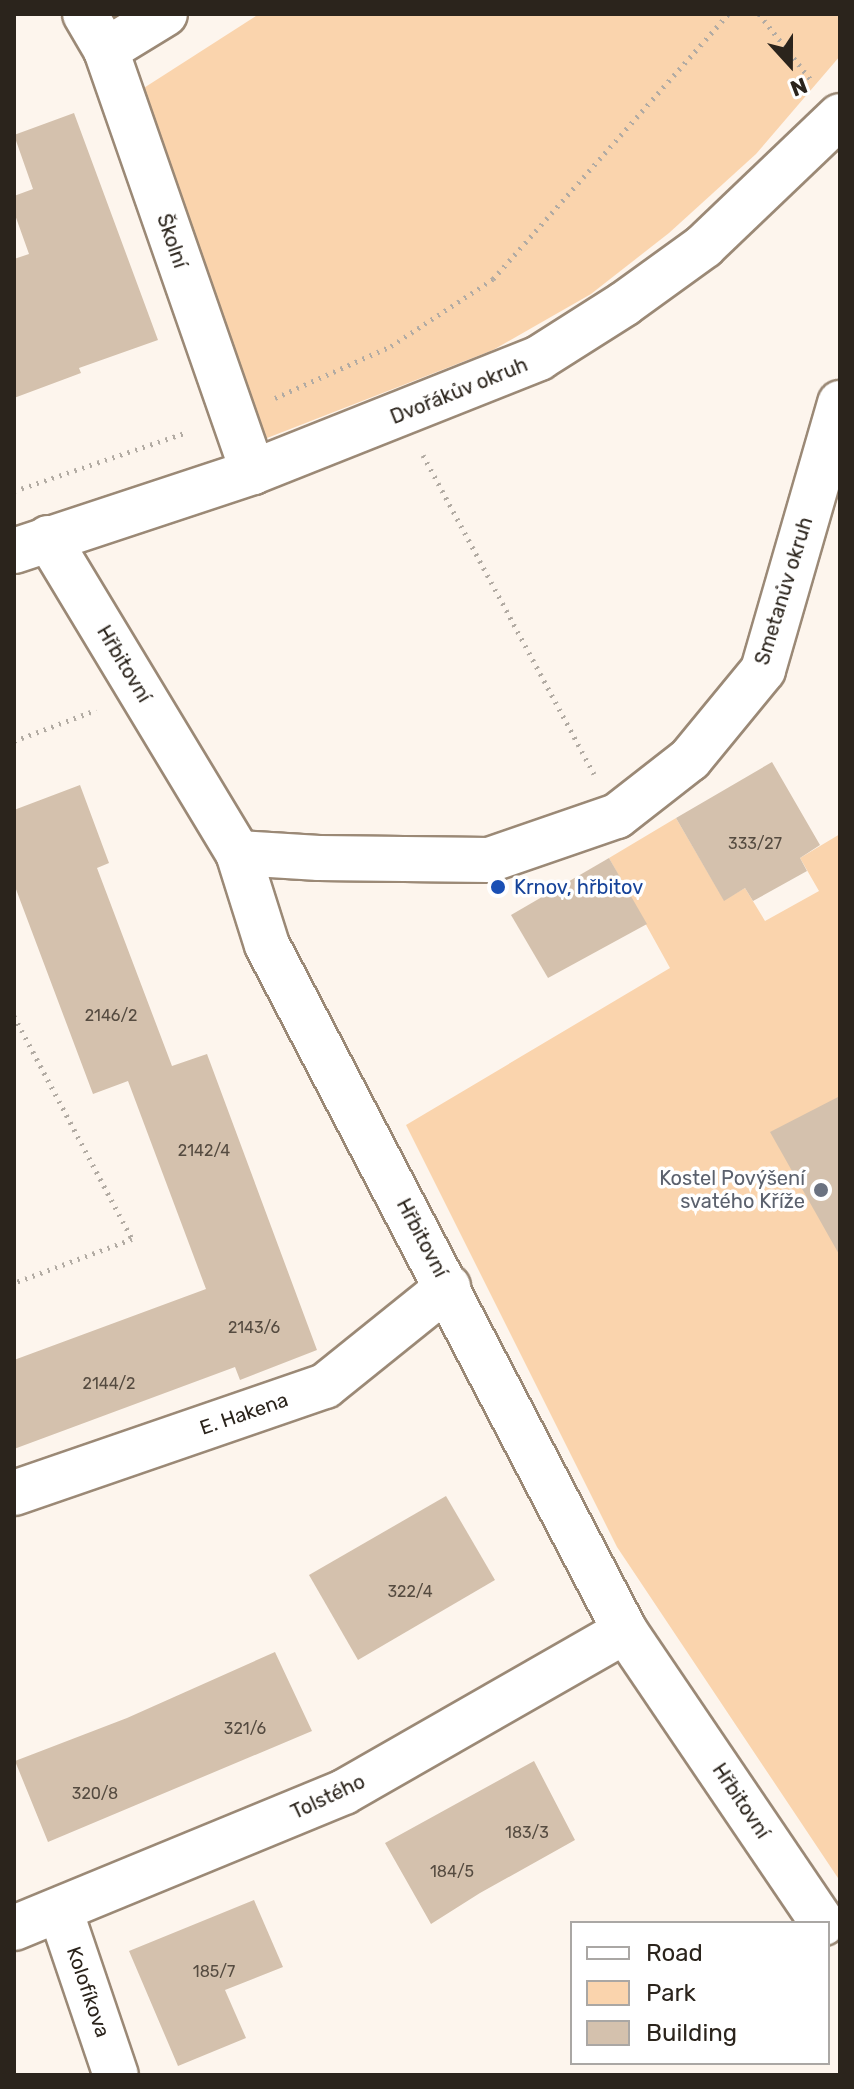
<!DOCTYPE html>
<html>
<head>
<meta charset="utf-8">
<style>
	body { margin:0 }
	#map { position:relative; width:854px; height:2089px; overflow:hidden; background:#fdf5ed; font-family:Rubik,sans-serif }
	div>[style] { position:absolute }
	.green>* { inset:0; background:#fad4ad }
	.building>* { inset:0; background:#d4c1ad }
	.path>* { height:5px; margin-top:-2.5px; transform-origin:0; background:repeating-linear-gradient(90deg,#b2aba3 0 2px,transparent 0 8px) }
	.roads { filter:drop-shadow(2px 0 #9b8976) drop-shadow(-2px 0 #9b8976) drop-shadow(0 2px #9b8976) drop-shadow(0 -2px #9b8976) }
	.minor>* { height:44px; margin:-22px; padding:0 22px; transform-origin:22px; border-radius:22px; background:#fff }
	.dots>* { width:22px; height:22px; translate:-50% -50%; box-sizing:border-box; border:4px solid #fff; border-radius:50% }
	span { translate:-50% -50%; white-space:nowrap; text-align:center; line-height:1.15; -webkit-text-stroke:7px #fff; paint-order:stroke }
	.number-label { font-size:16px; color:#554b40 }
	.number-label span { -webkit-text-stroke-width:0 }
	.street-label { font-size:20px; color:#2b241c }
	.transit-label { font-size:20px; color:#164399 }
	.left { translate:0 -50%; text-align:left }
	.worship-label { font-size:20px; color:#5b616d }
	.right { translate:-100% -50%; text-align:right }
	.frame { position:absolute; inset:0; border:16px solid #2b241c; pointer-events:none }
	.legend { position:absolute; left:570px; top:1921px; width:260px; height:144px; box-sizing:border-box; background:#fff; border:2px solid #aaa7a4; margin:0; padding:10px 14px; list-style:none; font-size:24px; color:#2b241c }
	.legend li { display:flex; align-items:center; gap:16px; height:40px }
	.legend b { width:40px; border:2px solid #aaa7a4 }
	.north { position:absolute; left:750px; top:24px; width:80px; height:80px; -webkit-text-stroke:6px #fff; paint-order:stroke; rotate:159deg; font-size:22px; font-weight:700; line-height:32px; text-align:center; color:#2b241c }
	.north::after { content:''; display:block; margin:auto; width:28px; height:36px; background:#2b241c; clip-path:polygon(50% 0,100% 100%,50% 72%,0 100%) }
</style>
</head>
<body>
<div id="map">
	<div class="green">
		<i style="clip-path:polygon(259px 14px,840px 14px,840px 56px,756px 154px,669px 233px,591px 294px,493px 350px,262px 440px,136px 93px)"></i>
		<i style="clip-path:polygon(676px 818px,724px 900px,745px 888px,765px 921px,819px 891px,800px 858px,840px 834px,840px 1881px,617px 1547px,406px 1125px,670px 968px,609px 858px)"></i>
	</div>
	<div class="building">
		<i style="clip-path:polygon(74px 113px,158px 340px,79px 368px,81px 373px,14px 398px,14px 259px,29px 254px,14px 212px,14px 196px,33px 189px,14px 135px)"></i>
		<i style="clip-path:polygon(772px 762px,820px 845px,800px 858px,807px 871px,753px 901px,745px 888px,724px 901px,676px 818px)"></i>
		<i style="clip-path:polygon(80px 785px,109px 863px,97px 868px,172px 1066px,207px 1054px,317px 1350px,240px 1380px,235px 1367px,14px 1449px,14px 1360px,206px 1289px,128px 1081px,93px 1094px,14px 884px,14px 810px)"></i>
		<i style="clip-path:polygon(609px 858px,647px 924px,548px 978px,511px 915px)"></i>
		<i style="clip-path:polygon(840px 1096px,840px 1256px,770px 1132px)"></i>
		<i style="clip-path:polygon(446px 1496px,495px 1580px,358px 1660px,309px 1575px)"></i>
		<i style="clip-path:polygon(275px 1652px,312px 1731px,48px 1842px,15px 1761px,127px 1718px)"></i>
		<i style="clip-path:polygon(534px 1761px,575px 1840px,480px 1893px,431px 1924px,385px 1843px)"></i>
		<i style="clip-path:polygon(254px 1900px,283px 1967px,225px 1990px,246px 2038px,178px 2066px,129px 1951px)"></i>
	</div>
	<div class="path">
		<i style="left:759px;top:14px;width:85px;rotate:51.7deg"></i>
		<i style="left:275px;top:398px;width:127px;rotate:-24.1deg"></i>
		<i style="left:391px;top:346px;width:122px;rotate:-33.3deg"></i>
		<i style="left:493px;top:279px;width:354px;rotate:-48.4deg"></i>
		<i style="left:423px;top:455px;width:362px;rotate:61.8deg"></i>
		<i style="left:14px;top:491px;width:183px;rotate:-18.8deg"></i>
		<i style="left:14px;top:741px;width:88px;rotate:-20.7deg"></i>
		<i style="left:14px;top:1016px;width:252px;rotate:62.1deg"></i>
		<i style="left:132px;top:1239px;width:126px;rotate:159.6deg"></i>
	</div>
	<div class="roads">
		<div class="minor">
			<i style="left:85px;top:14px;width:42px;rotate:59.7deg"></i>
			<i style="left:106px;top:50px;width:447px;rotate:70.8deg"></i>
			<i style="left:106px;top:50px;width:69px;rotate:-31.4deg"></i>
			<i style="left:48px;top:538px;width:368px;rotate:58.9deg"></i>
			<i style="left:238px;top:853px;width:96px;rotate:72.5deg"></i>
			<i style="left:267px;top:945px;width:774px;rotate:62.44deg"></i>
			<i style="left:625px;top:1631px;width:353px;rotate:55.9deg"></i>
			<i style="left:14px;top:551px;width:252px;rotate:-18.3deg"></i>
			<i style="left:253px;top:472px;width:308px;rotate:-21.7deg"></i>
			<i style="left:539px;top:358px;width:101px;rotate:-32.4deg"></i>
			<i style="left:624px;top:304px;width:99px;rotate:-35.9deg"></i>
			<i style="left:704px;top:246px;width:188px;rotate:-43.7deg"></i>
			<i style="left:238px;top:853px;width:81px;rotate:3.5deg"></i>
			<i style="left:319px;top:858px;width:170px;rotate:0.7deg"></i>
			<i style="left:489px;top:860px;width:135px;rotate:-19deg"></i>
			<i style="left:617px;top:816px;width:93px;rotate:-38deg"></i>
			<i style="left:690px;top:759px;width:115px;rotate:-50.6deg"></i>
			<i style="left:763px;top:670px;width:278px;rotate:-73.9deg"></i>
			<i style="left:14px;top:1493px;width:329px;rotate:-19deg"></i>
			<i style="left:325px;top:1386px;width:158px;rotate:-38.8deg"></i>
			<i style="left:60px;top:1910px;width:174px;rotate:71.3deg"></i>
			<i style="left:14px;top:1928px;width:357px;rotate:-22.4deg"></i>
			<i style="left:344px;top:1792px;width:324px;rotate:-29.8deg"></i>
		</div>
	</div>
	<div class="dots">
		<i style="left:498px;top:887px;background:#1a4fb4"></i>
		<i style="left:821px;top:1190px;background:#6b7280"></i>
	</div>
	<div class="number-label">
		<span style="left:755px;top:844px">333/27</span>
		<span style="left:111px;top:1016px">2146/2</span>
		<span style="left:204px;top:1151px">2142/4</span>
		<span style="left:254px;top:1328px">2143/6</span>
		<span style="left:109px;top:1384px">2144/2</span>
		<span style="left:410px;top:1592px">322/4</span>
		<span style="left:245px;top:1729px">321/6</span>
		<span style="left:95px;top:1794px">320/8</span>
		<span style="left:527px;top:1833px">183/3</span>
		<span style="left:452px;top:1872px">184/5</span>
		<span style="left:214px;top:1972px">185/7</span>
	</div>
	<div class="street-label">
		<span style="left:172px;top:241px;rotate:71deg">Školní</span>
		<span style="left:459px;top:391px;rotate:-22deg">Dvořákův okruh</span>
		<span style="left:784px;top:591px;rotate:-73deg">Smetanův okruh</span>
		<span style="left:124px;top:664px;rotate:59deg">Hřbitovní</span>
		<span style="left:422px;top:1238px;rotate:62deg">Hřbitovní</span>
		<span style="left:244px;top:1414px;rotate:-19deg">E. Hakena</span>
		<span style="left:328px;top:1797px;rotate:-25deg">Tolstého</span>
		<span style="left:741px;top:1801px;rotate:56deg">Hřbitovní</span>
		<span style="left:88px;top:1992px;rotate:71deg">Kolofíkova</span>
	</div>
	<div class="transit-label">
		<span class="left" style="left:514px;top:887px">Krnov, hřbitov</span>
	</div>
	<div class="worship-label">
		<span class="right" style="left:805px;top:1190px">Kostel Povýšení<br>svatého Kříže</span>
	</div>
	<div class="frame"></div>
	<ul class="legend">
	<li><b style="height:10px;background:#fff"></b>Road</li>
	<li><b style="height:22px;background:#fad4ad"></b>Park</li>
	<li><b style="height:22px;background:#d4c1ad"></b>Building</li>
	</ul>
	<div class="north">N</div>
</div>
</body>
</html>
